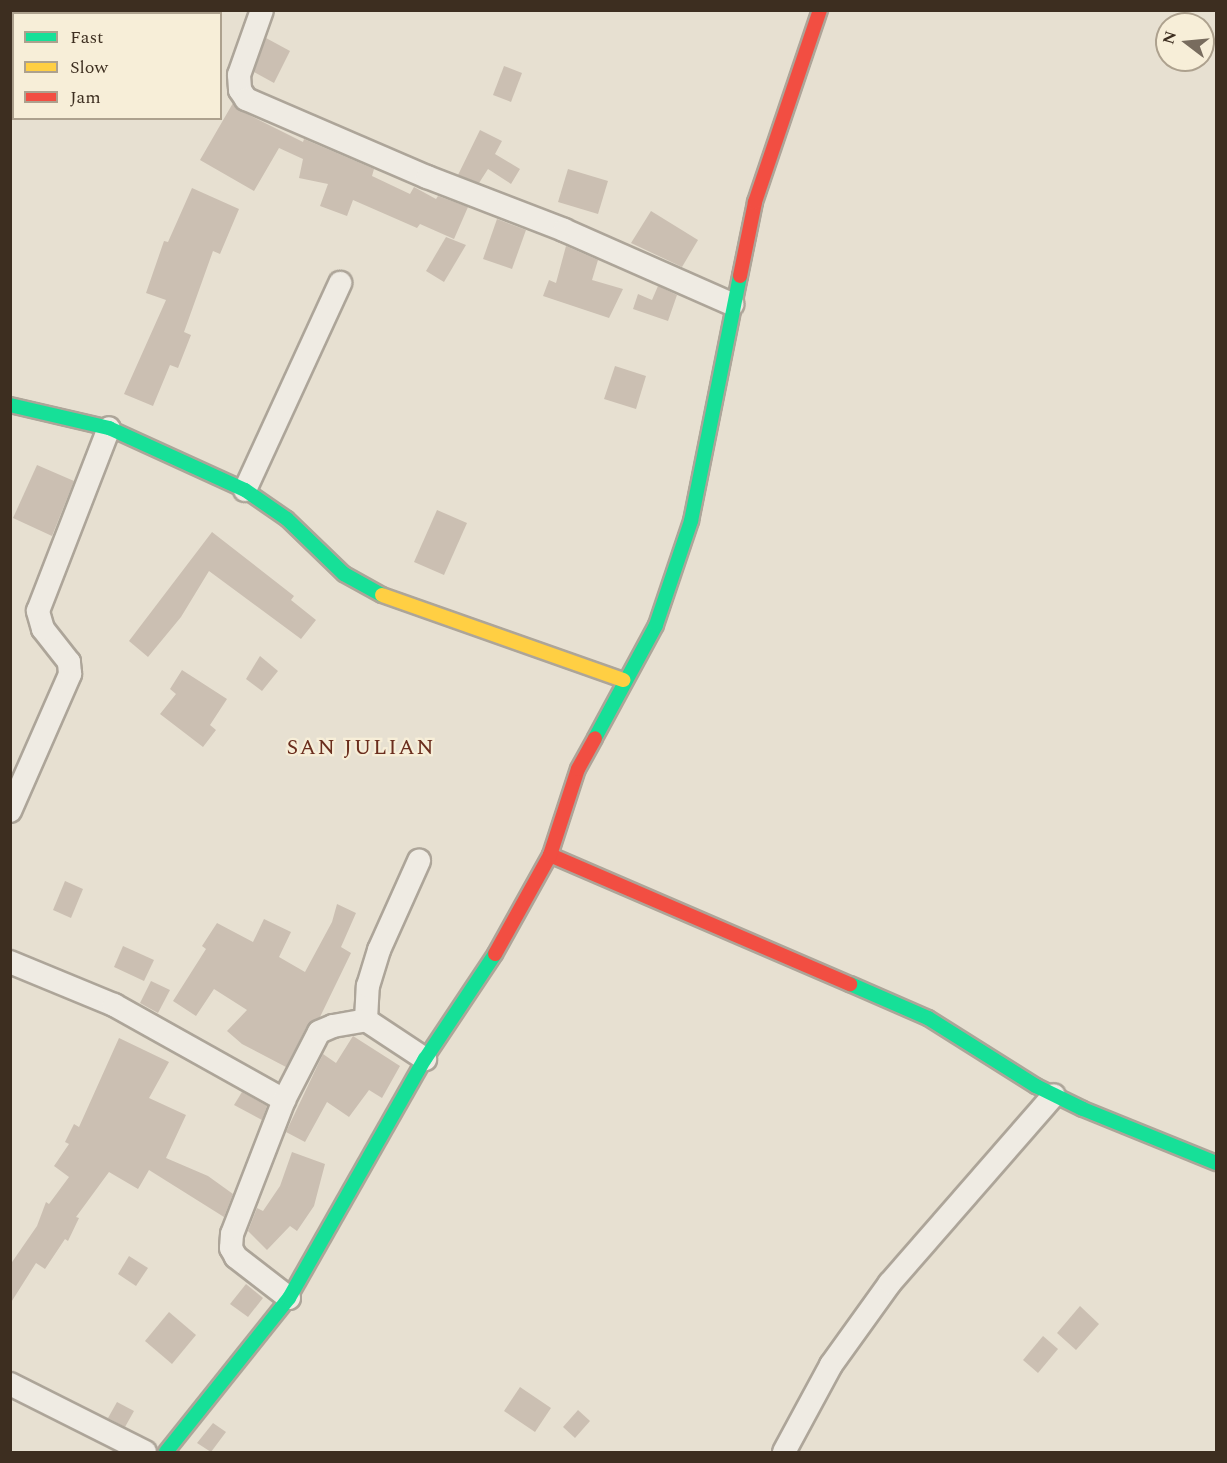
<!DOCTYPE html>
<html>
<head>
<meta charset="utf-8">
<style>
	body { margin:0 }
	#map { position:relative; width:1227px; height:1463px; overflow:hidden; background:#e7e0d1; font-family:Spectral,serif }
	div>[style] { position:absolute }
	.building>* { inset:0; background:#cbbfb2 }
	.roads { filter:drop-shadow(2px 0 #ada599) drop-shadow(-2px 0 #ada599) drop-shadow(0 2px #ada599) drop-shadow(0 -2px #ada599) }
	.street>* { height:22px; margin:-11px; padding:0 11px; transform-origin:11px; border-radius:11px; background:#efebe3 }
	.fast>* { height:14px; margin:-7px; padding:0 7px; transform-origin:7px; border-radius:7px; background:#16e098 }
	.slow>* { height:14px; margin:-7px; padding:0 7px; transform-origin:7px; border-radius:7px; background:#ffcf43 }
	.jam>* { height:14px; margin:-7px; padding:0 7px; transform-origin:7px; border-radius:7px; background:#f24e42 }
	span { translate:-50% -50%; white-space:nowrap; text-align:center; line-height:1.15; -webkit-text-stroke:4.5px #f7eed8; paint-order:stroke }
	.quarter-label { font-size:22px; color:#6b2e1e; letter-spacing:1.5px }
	.frame { position:absolute; inset:0; border:12px solid #3d2e20; pointer-events:none }
	.legend { position:absolute; left:12px; top:12px; width:210px; height:108px; box-sizing:border-box; background:#f7eed8; border:2px solid #ada18e; margin:0; padding:8px 10px; list-style:none; font-size:18px; color:#3d2e20 }
	.legend li { display:flex; align-items:center; gap:12px; height:30px }
	.legend b { width:30px; border:2px solid #ada18e }
	.north { position:absolute; left:1155px; top:12px; width:60px; height:60px; box-sizing:border-box; background:#f7eed8; border:2px solid #ada18e; border-radius:50%; rotate:286deg; font-size:16px; font-weight:700; line-height:24px; text-align:center; color:#3d2e20 }
	.north::after { content:''; display:block; margin:auto; width:21px; height:27px; background:#786c5e; clip-path:polygon(50% 0,100% 100%,50% 72%,0 100%) }
</style>
</head>
<body>
<div id="map">
	<div class="building">
		<i style="clip-path:polygon(266px 38px,290px 51px,274px 83px,254px 72px)"></i>
		<i style="clip-path:polygon(504px 66px,522px 73px,511px 102px,493px 95px)"></i>
		<i style="clip-path:polygon(233px 103px,241px 111px,303px 142px,304px 139px,374px 169px,372px 176px,410px 194px,414px 187px,436px 199px,438px 196px,468px 207px,454px 239px,420px 224px,417px 228px,353px 200px,347px 216px,320px 206px,328px 184px,299px 178px,303px 159px,279px 148px,254px 191px,200px 160px)"></i>
		<i style="clip-path:polygon(480px 130px,502px 141px,495px 154px,520px 169px,511px 184px,488px 169px,479px 183px,458px 175px)"></i>
		<i style="clip-path:polygon(568px 169px,608px 181px,598px 214px,558px 202px)"></i>
		<i style="clip-path:polygon(192px 188px,239px 209px,220px 254px,213px 251px,184px 332px,191px 335px,178px 368px,170px 365px,153px 406px,124px 394px,166px 300px,146px 293px,164px 241px,168px 242px)"></i>
		<i style="clip-path:polygon(651px 211px,698px 240px,682px 267px,631px 243px)"></i>
		<i style="clip-path:polygon(497px 219px,526px 230px,512px 269px,483px 259px)"></i>
		<i style="clip-path:polygon(446px 237px,466px 245px,444px 282px,426px 271px)"></i>
		<i style="clip-path:polygon(566px 246px,598px 260px,592px 280px,623px 289px,609px 318px,543px 296px,549px 280px,556px 283px)"></i>
		<i style="clip-path:polygon(658px 286px,677px 295px,668px 321px,633px 309px,638px 294px,652px 300px)"></i>
		<i style="clip-path:polygon(615px 366px,646px 376px,636px 409px,604px 399px)"></i>
		<i style="clip-path:polygon(37px 465px,74px 481px,52px 536px,13px 518px)"></i>
		<i style="clip-path:polygon(437px 510px,467px 523px,444px 575px,414px 562px)"></i>
		<i style="clip-path:polygon(212px 532px,294px 596px,291px 600px,316px 620px,301px 639px,209px 571px,181px 617px,148px 657px,129px 641px)"></i>
		<i style="clip-path:polygon(260px 656px,278px 671px,262px 691px,246px 679px)"></i>
		<i style="clip-path:polygon(182px 670px,227px 699px,210px 725px,216px 730px,203px 747px,160px 714px,176px 694px,170px 689px)"></i>
		<i style="clip-path:polygon(65px 881px,83px 889px,71px 918px,53px 910px)"></i>
		<i style="clip-path:polygon(337px 904px,356px 913px,341px 947px,351px 953px,320px 1017px,307px 1026px,286px 1067px,242px 1044px,227px 1031px,247px 1010px,214px 989px,196px 1016px,173px 1001px,206px 949px,202px 946px,217px 923px,253px 942px,264px 919px,291px 932px,279px 957px,305px 972px,332px 922px)"></i>
		<i style="clip-path:polygon(123px 946px,154px 960px,144px 981px,114px 967px)"></i>
		<i style="clip-path:polygon(151px 981px,170px 990px,158px 1013px,140px 1003px)"></i>
		<i style="clip-path:polygon(353px 1036px,400px 1066px,382px 1098px,369px 1090px,349px 1117px,327px 1102px,305px 1142px,286px 1132px,323px 1054px,336px 1063px)"></i>
		<i style="clip-path:polygon(119px 1038px,169px 1062px,149px 1098px,186px 1115px,166px 1158px,208px 1176px,233px 1194px,224px 1217px,149px 1170px,138px 1189px,109px 1172px,76px 1217px,79px 1218px,68px 1241px,65px 1239px,45px 1269px,36px 1263px,10px 1304px,10px 1265px,37px 1226px,46px 1202px,49px 1204px,69px 1177px,54px 1166px,69px 1144px,65px 1142px,74px 1124px,79px 1127px)"></i>
		<i style="clip-path:polygon(242px 1092px,267px 1106px,262px 1120px,234px 1105px)"></i>
		<i style="clip-path:polygon(292px 1152px,325px 1164px,314px 1206px,297px 1231px,290px 1226px,267px 1250px,248px 1231px,257px 1208px,263px 1211px,280px 1186px)"></i>
		<i style="clip-path:polygon(129px 1256px,148px 1268px,136px 1286px,118px 1274px)"></i>
		<i style="clip-path:polygon(246px 1284px,263px 1298px,248px 1317px,230px 1304px)"></i>
		<i style="clip-path:polygon(1080px 1306px,1099px 1324px,1076px 1350px,1057px 1333px)"></i>
		<i style="clip-path:polygon(169px 1312px,196px 1335px,172px 1364px,145px 1341px)"></i>
		<i style="clip-path:polygon(1043px 1336px,1058px 1349px,1038px 1373px,1023px 1360px)"></i>
		<i style="clip-path:polygon(520px 1387px,551px 1408px,535px 1432px,504px 1411px)"></i>
		<i style="clip-path:polygon(117px 1402px,134px 1411px,125px 1427px,108px 1418px)"></i>
		<i style="clip-path:polygon(578px 1410px,590px 1421px,575px 1438px,563px 1427px)"></i>
		<i style="clip-path:polygon(213px 1423px,226px 1432px,211px 1452px,197px 1443px)"></i>
	</div>
	<div class="roads">
		<div class="street">
			<i style="left:262px;top:10px;width:69px;rotate:109.5deg"></i>
			<i style="left:239px;top:75px;width:15px;rotate:86deg"></i>
			<i style="left:240px;top:90px;width:11px;rotate:56deg"></i>
			<i style="left:246px;top:99px;width:197px;rotate:23.3deg"></i>
			<i style="left:427px;top:177px;width:147px;rotate:21.1deg"></i>
			<i style="left:564px;top:230px;width:184px;rotate:23.8deg"></i>
			<i style="left:245px;top:490px;width:228px;rotate:-65.3deg"></i>
			<i style="left:10px;top:811px;width:150px;rotate:-66.3deg"></i>
			<i style="left:70px;top:674px;width:12px;rotate:-95deg"></i>
			<i style="left:69px;top:662px;width:42px;rotate:-128.2deg"></i>
			<i style="left:43px;top:629px;width:19px;rotate:-106deg"></i>
			<i style="left:38px;top:611px;width:196px;rotate:-68.8deg"></i>
			<i style="left:10px;top:962px;width:113px;rotate:22.5deg"></i>
			<i style="left:114px;top:1005px;width:195px;rotate:29.2deg"></i>
			<i style="left:284px;top:1100px;width:144px;rotate:111.2deg"></i>
			<i style="left:232px;top:1234px;width:14px;rotate:94deg"></i>
			<i style="left:231px;top:1248px;width:10px;rotate:61deg"></i>
			<i style="left:236px;top:1257px;width:67px;rotate:37.7deg"></i>
			<i style="left:366px;top:1020px;width:34px;rotate:-87deg"></i>
			<i style="left:368px;top:986px;width:38px;rotate:-73deg"></i>
			<i style="left:379px;top:950px;width:98px;rotate:-65.8deg"></i>
			<i style="left:284px;top:1100px;width:76px;rotate:-62.8deg"></i>
			<i style="left:319px;top:1032px;width:15px;rotate:-23deg"></i>
			<i style="left:333px;top:1026px;width:34px;rotate:-10deg"></i>
			<i style="left:366px;top:1020px;width:71px;rotate:33.5deg"></i>
			<i style="left:10px;top:1384px;width:151px;rotate:26.7deg"></i>
			<i style="left:784px;top:1452px;width:99px;rotate:-61.6deg"></i>
			<i style="left:831px;top:1365px;width:101px;rotate:-54.3deg"></i>
			<i style="left:890px;top:1283px;width:249px;rotate:-48.9deg"></i>
		</div>
		<div class="fast">
			<i style="left:10px;top:405px;width:102px;rotate:13.1deg"></i>
			<i style="left:109px;top:428px;width:149px;rotate:24.5deg"></i>
			<i style="left:245px;top:490px;width:51px;rotate:34.6deg"></i>
			<i style="left:287px;top:519px;width:79px;rotate:44deg"></i>
			<i style="left:344px;top:574px;width:43px;rotate:28.9deg"></i>
			<i style="left:595px;top:738px;width:128px;rotate:-61.6deg"></i>
			<i style="left:656px;top:625px;width:110px;rotate:-71.4deg"></i>
			<i style="left:691px;top:521px;width:250px;rotate:-78.7deg"></i>
			<i style="left:850px;top:984px;width:85px;rotate:23.6deg"></i>
			<i style="left:928px;top:1018px;width:128px;rotate:32.2deg"></i>
			<i style="left:1036px;top:1086px;width:52px;rotate:26.1deg"></i>
			<i style="left:1083px;top:1109px;width:144px;rotate:22.1deg"></i>
			<i style="left:166px;top:1452px;width:197px;rotate:-51.4deg"></i>
			<i style="left:289px;top:1298px;width:275px;rotate:-60.4deg"></i>
			<i style="left:425px;top:1059px;width:126px;rotate:-56.3deg"></i>
		</div>
		<div class="slow">
			<i style="left:382px;top:595px;width:256px;rotate:19.4deg"></i>
		</div>
		<div class="jam">
			<i style="left:740px;top:276px;width:76px;rotate:-78.5deg"></i>
			<i style="left:755px;top:202px;width:203px;rotate:-71.3deg"></i>
			<i style="left:550px;top:855px;width:327px;rotate:23.3deg"></i>
			<i style="left:495px;top:954px;width:113px;rotate:-60.9deg"></i>
			<i style="left:550px;top:855px;width:90px;rotate:-72deg"></i>
			<i style="left:578px;top:769px;width:35px;rotate:-61deg"></i>
		</div>
	</div>
	<div class="quarter-label">
		<span style="left:361px;top:748px">SAN JULIAN</span>
	</div>
	<div class="frame"></div>
	<ul class="legend">
	<li><b style="height:8px;background:#16e098"></b>Fast</li>
	<li><b style="height:8px;background:#ffcf43"></b>Slow</li>
	<li><b style="height:8px;background:#f24e42"></b>Jam</li>
	</ul>
	<div class="north">N</div>
</div>
</body>
</html>
